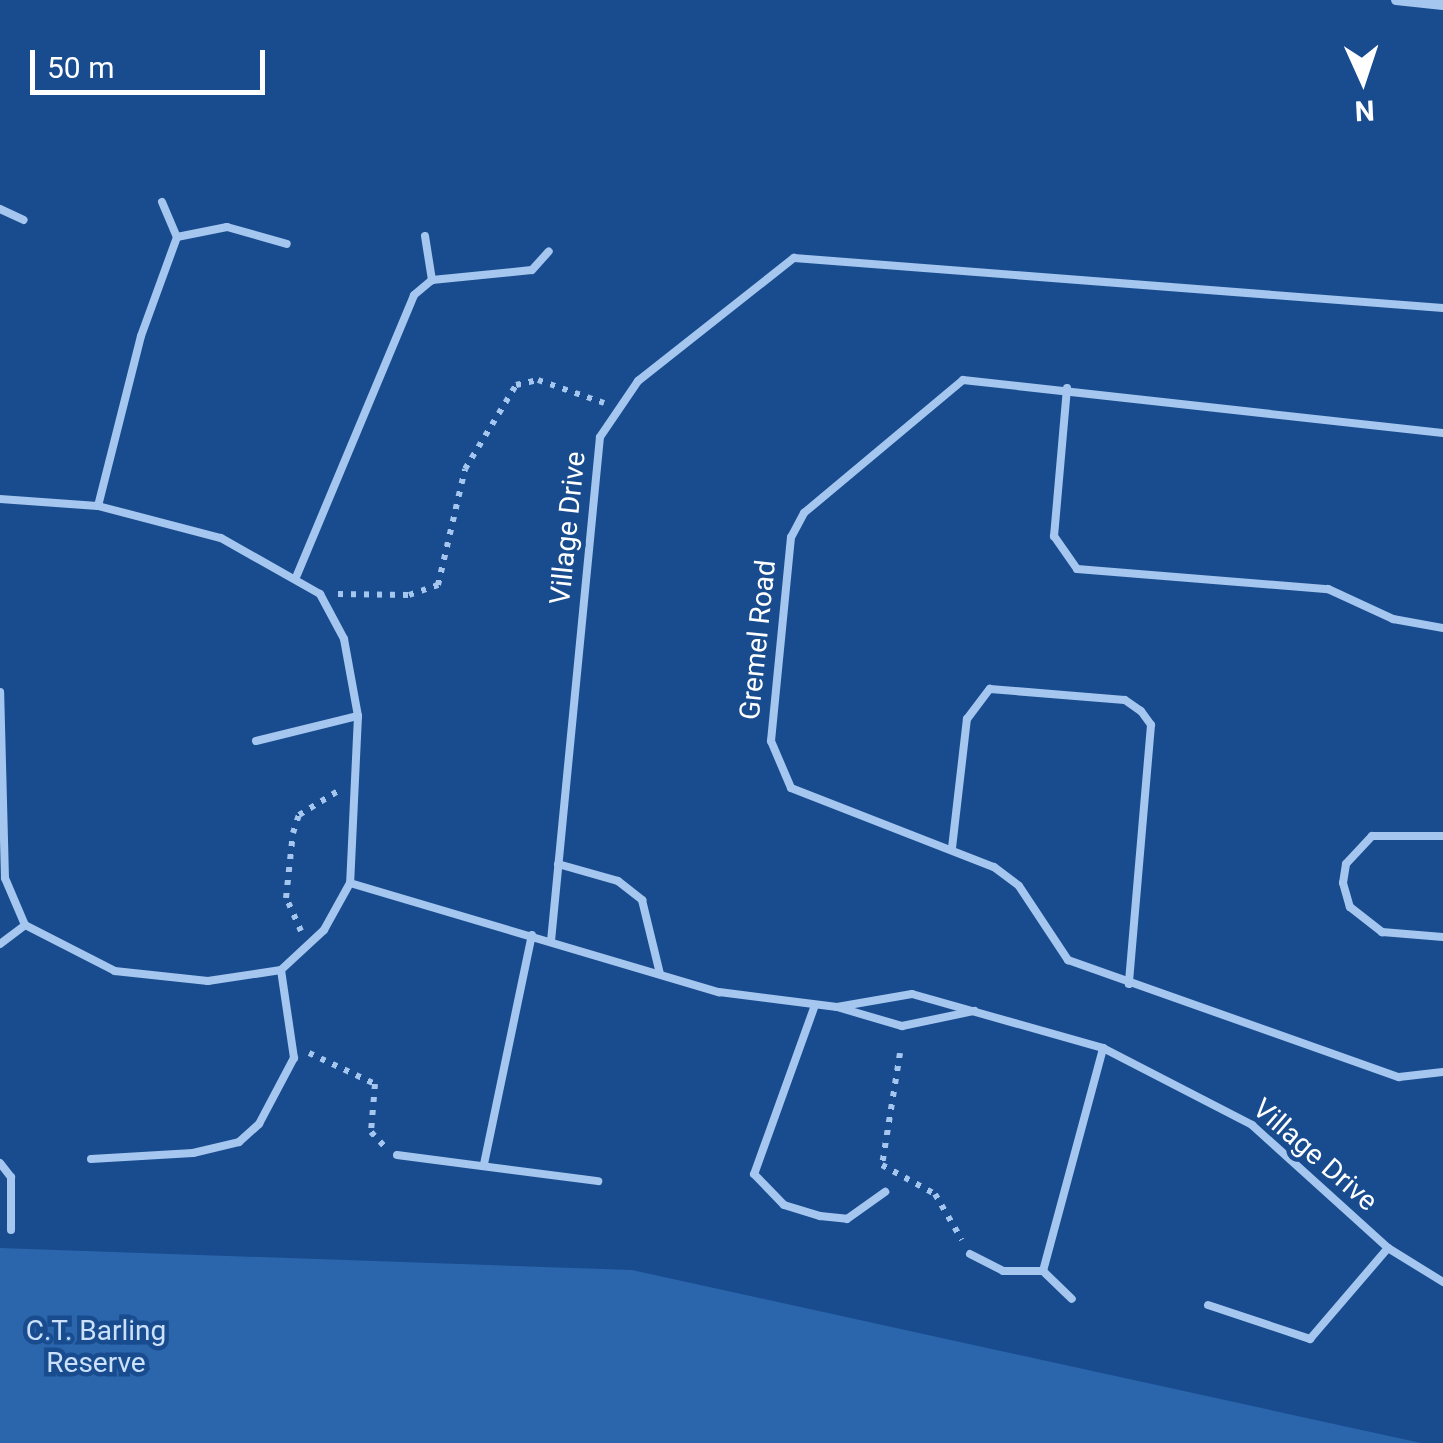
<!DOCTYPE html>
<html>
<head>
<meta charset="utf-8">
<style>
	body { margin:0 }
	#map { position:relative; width:1443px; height:1443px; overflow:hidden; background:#184c8e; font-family:Roboto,sans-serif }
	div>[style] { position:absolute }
	.green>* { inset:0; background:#2b65ac }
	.path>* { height:6px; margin-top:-3px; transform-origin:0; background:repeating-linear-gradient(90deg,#a5c6ef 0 5px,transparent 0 13px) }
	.service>* { height:8px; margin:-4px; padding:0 4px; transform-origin:4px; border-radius:4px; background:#a5c6ef }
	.minor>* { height:10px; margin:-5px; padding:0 5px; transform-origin:5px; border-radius:5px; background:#a5c6ef }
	span { translate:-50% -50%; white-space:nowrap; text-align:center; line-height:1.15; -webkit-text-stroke:9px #184c8e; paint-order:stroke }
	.street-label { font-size:28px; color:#fff }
	.park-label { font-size:28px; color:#cbe0fa }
	.north { position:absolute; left:1313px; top:30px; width:100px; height:100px; -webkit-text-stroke:8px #184c8e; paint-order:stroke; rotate:177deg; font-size:28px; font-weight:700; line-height:40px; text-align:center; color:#fff }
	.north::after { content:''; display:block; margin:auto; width:35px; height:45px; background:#fff; clip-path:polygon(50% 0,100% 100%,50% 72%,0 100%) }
	.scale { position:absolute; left:30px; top:50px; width:235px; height:45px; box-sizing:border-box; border:5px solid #fff; border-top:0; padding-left:12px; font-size:30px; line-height:35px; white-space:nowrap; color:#fff; -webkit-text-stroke:8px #184c8e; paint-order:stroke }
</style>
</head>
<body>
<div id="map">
	<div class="green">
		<i style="clip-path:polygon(0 1248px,632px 1270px,1421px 1443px,0 1443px)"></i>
	</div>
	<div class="path">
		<i style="left:338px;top:594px;width:71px;rotate:0.8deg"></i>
		<i style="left:409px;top:595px;width:31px;rotate:-19deg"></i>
		<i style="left:438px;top:585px;width:119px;rotate:-76.9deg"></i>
		<i style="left:465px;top:469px;width:98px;rotate:-58.7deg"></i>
		<i style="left:516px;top:385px;width:23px;rotate:-13deg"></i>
		<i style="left:538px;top:380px;width:70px;rotate:19.2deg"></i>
		<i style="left:301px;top:931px;width:36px;rotate:-114deg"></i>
		<i style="left:286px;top:898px;width:65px;rotate:-83.9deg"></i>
		<i style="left:293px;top:833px;width:19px;rotate:-72deg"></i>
		<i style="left:299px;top:815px;width:46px;rotate:-31.6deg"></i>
		<i style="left:309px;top:1053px;width:73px;rotate:25.2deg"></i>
		<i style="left:375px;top:1084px;width:48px;rotate:94.8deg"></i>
		<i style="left:371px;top:1132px;width:19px;rotate:47deg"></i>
		<i style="left:900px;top:1053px;width:113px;rotate:99.1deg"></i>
		<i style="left:882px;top:1165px;width:60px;rotate:28.7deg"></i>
		<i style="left:935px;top:1194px;width:53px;rotate:59.6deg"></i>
	</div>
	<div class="service">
		<i style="left:162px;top:202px;width:38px;rotate:67deg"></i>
		<i style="left:177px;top:237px;width:51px;rotate:-11.3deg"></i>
		<i style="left:227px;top:227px;width:62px;rotate:15.8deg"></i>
		<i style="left:0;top:209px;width:26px;rotate:25deg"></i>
		<i style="left:425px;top:236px;width:45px;rotate:81deg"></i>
		<i style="left:1067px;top:388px;width:149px;rotate:95deg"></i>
		<i style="left:1054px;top:536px;width:40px;rotate:55.1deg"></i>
		<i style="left:1077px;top:569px;width:252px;rotate:4.6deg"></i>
		<i style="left:1328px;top:589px;width:72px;rotate:24.8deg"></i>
		<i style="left:1393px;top:619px;width:51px;rotate:10.2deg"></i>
		<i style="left:1443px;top:433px;width:483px;rotate:-173.7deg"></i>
		<i style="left:963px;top:380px;width:207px;rotate:140.1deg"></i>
		<i style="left:804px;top:513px;width:27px;rotate:118deg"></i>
		<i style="left:791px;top:537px;width:205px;rotate:95.6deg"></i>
		<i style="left:771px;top:741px;width:51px;rotate:66.9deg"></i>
		<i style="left:791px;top:788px;width:218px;rotate:21.3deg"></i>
		<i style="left:994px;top:867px;width:31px;rotate:37deg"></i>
		<i style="left:1019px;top:886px;width:89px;rotate:56.5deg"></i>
		<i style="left:1068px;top:960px;width:351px;rotate:19.5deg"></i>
		<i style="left:1399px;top:1077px;width:44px;rotate:-6.5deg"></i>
		<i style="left:0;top:499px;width:98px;rotate:4.1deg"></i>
		<i style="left:98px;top:506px;width:127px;rotate:14.6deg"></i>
		<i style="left:221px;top:538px;width:114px;rotate:29.5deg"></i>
		<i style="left:320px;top:594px;width:51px;rotate:61.9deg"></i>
		<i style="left:344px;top:639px;width:78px;rotate:79.7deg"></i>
		<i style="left:358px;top:716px;width:167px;rotate:92.7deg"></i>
		<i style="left:350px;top:883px;width:54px;rotate:119deg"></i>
		<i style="left:324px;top:930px;width:59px;rotate:137.1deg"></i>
		<i style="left:281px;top:970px;width:74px;rotate:171.4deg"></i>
		<i style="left:208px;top:981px;width:94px;rotate:-173.9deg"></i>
		<i style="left:115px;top:971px;width:101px;rotate:-152.9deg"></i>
		<i style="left:25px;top:925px;width:51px;rotate:-113.1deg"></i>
		<i style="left:5px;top:878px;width:186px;rotate:-91.5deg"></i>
		<i style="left:98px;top:506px;width:175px;rotate:-75.8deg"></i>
		<i style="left:141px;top:336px;width:105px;rotate:-70deg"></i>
		<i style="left:297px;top:575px;width:303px;rotate:-67.3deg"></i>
		<i style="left:414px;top:295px;width:23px;rotate:-40deg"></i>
		<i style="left:432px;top:280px;width:100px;rotate:-5.7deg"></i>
		<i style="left:532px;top:270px;width:25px;rotate:-48deg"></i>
		<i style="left:256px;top:741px;width:105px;rotate:-13.8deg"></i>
		<i style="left:1443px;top:836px;width:71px;rotate:180deg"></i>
		<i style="left:1372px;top:836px;width:38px;rotate:133deg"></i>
		<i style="left:1346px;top:864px;width:19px;rotate:99deg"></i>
		<i style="left:1343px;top:883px;width:25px;rotate:74deg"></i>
		<i style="left:1350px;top:907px;width:41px;rotate:38deg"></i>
		<i style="left:1382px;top:932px;width:61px;rotate:4.7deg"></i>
		<i style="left:952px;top:848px;width:130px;rotate:-83.4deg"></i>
		<i style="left:967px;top:719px;width:38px;rotate:-53deg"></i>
		<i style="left:990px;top:689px;width:135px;rotate:4.7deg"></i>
		<i style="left:1125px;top:700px;width:19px;rotate:35deg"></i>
		<i style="left:1141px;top:711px;width:17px;rotate:54deg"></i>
		<i style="left:1151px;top:725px;width:260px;rotate:94.9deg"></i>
		<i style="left:558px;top:864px;width:62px;rotate:15.8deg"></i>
		<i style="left:618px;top:881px;width:31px;rotate:38deg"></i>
		<i style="left:642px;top:900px;width:76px;rotate:76.3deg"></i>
		<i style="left:350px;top:883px;width:385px;rotate:16.5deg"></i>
		<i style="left:719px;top:992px;width:119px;rotate:7.2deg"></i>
		<i style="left:837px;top:1007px;width:68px;rotate:16.3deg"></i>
		<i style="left:902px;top:1026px;width:74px;rotate:-11.8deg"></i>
		<i style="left:551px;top:941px;width:506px;rotate:-84.45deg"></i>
		<i style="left:600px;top:437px;width:68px;rotate:-55.8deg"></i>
		<i style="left:638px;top:381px;width:199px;rotate:-38.3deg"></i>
		<i style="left:794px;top:258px;width:651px;rotate:4.41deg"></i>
		<i style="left:0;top:944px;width:31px;rotate:-37deg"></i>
		<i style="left:815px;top:1005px;width:180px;rotate:109.8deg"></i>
		<i style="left:754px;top:1174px;width:43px;rotate:45.9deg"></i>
		<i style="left:784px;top:1205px;width:38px;rotate:17deg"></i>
		<i style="left:820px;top:1216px;width:27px;rotate:6deg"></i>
		<i style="left:847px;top:1219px;width:47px;rotate:-35.4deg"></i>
		<i style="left:837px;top:1007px;width:76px;rotate:-9.8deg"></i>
		<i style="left:912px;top:994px;width:198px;rotate:15.8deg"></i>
		<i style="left:1103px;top:1048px;width:168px;rotate:27.3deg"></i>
		<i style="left:1252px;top:1125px;width:183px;rotate:42.1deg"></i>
		<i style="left:1388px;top:1248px;width:65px;rotate:31.7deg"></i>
		<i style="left:397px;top:1155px;width:203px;rotate:7.4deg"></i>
		<i style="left:91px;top:1159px;width:102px;rotate:-3.4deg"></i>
		<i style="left:193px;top:1153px;width:47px;rotate:-13.4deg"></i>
		<i style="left:239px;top:1142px;width:27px;rotate:-42deg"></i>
		<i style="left:259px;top:1124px;width:75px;rotate:-62.1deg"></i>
		<i style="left:294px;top:1058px;width:89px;rotate:-98.4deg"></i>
		<i style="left:0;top:1163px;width:18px;rotate:52deg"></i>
		<i style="left:11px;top:1177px;width:53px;rotate:90deg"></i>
		<i style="left:484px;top:1164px;width:234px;rotate:-78.2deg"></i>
		<i style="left:970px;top:1254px;width:37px;rotate:27deg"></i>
		<i style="left:1003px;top:1271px;width:40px"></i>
		<i style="left:1043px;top:1271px;width:40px;rotate:44deg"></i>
		<i style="left:1043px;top:1271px;width:231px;rotate:-74.9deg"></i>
		<i style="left:1208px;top:1305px;width:108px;rotate:18.4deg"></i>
		<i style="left:1310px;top:1339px;width:120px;rotate:-49.4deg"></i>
	</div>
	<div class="minor">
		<i style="left:1396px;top:0;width:47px;rotate:6.1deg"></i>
	</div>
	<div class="street-label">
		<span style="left:568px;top:528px;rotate:-84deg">Village Drive</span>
		<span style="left:758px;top:640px;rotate:-84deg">Gremel Road</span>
		<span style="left:1315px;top:1155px;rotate:41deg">Village Drive</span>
	</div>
	<div class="park-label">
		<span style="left:96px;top:1347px">C.T. Barling<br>Reserve</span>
	</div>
	<div class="north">N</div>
	<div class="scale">50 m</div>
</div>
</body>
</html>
